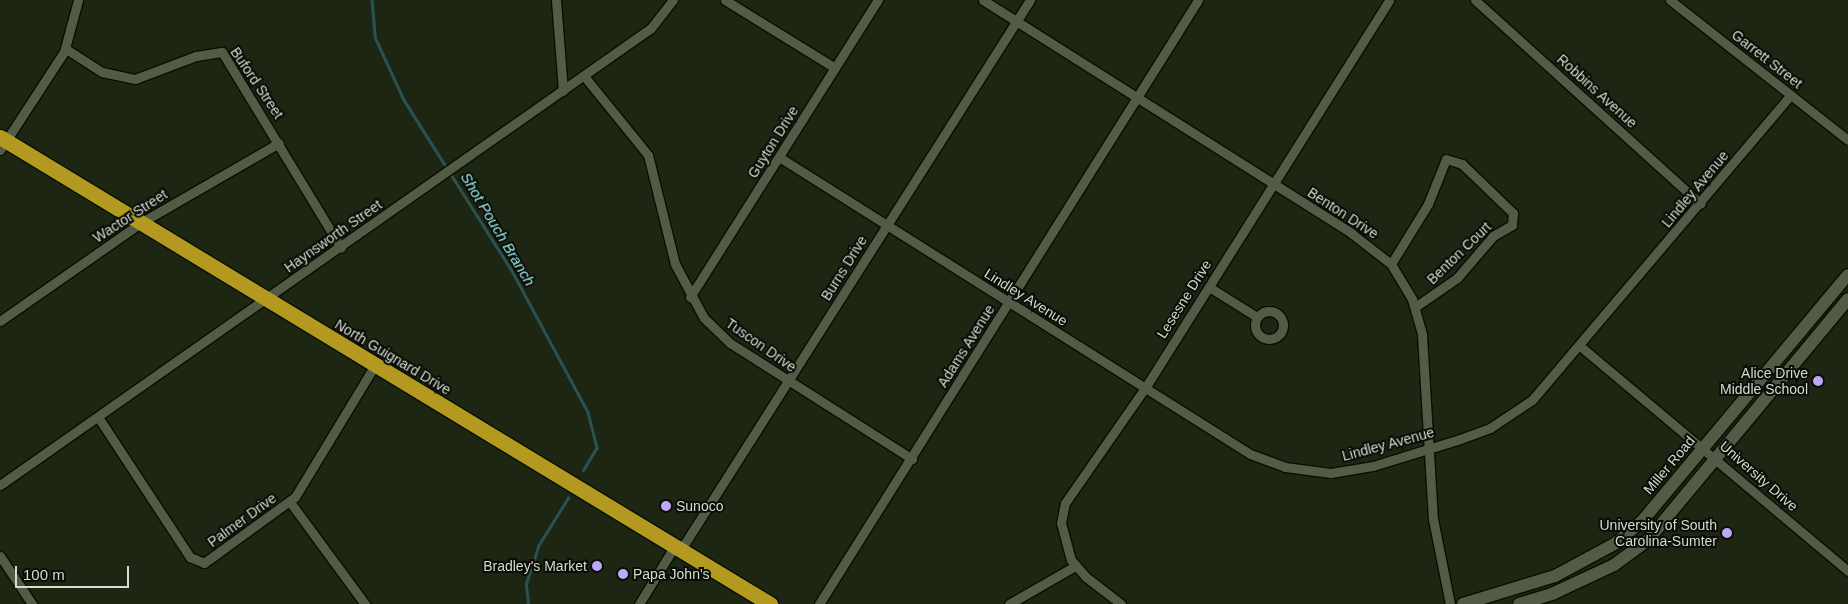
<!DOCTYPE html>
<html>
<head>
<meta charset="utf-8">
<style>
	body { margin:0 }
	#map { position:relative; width:1848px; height:604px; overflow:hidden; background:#1d2613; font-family:Helvetica,sans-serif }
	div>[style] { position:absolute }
	.stream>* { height:2.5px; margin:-1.25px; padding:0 1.25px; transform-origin:1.25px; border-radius:1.25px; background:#2a5252 }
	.roads { filter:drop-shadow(1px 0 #070f01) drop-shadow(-1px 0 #070f01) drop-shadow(0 1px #070f01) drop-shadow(0 -1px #070f01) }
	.street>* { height:9px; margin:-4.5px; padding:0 4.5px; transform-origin:4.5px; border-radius:4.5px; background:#515b46 }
	.street>.ring { margin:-4.5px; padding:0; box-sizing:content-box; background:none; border:9px solid #515b46; border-radius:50% }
	.secondary>* { height:12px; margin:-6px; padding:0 6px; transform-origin:6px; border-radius:6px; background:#515b46 }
	.highway>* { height:15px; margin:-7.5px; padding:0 7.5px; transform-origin:7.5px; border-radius:7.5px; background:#b49920 }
	.dots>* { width:14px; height:14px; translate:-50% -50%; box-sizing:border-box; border:2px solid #090d06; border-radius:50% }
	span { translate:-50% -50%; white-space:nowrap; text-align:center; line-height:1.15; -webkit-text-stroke:4px #090d06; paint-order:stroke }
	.street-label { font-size:14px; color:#d5dbcf }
	.poi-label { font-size:14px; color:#d5dbcf }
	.right { translate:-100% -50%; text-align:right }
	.left { translate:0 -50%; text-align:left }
	.water-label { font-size:15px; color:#9be8e8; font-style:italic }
	.scale { position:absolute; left:15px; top:566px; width:114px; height:22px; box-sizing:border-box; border:2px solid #d5dbcf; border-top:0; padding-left:6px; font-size:15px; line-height:18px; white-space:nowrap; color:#d5dbcf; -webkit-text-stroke:4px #090d06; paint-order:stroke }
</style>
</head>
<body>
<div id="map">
	<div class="stream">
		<i style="left:372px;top:0;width:37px;rotate:85deg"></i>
		<i style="left:375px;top:37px;width:69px;rotate:65.3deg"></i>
		<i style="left:404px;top:100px;width:200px;rotate:57.7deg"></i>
		<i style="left:511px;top:269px;width:162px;rotate:61.7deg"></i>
		<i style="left:588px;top:412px;width:37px;rotate:76deg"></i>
		<i style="left:597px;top:448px;width:26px;rotate:121deg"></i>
		<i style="left:528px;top:604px;width:20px;rotate:-96deg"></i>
		<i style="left:526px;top:584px;width:40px;rotate:-72deg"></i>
		<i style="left:538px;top:546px;width:57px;rotate:-58deg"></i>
	</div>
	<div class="roads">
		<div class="street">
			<i style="left:556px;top:0;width:91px;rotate:85.6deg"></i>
			<i style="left:725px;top:0;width:129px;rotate:31.7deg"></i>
			<i style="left:983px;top:0;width:436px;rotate:32.3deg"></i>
			<i style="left:1351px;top:233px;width:51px;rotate:37.8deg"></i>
			<i style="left:1391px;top:264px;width:41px;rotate:59deg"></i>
			<i style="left:1412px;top:299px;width:37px;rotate:74deg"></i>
			<i style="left:1422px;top:335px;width:184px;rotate:86.6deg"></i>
			<i style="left:1433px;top:519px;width:87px;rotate:78.7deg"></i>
			<i style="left:1475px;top:0;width:304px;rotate:42.1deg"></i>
			<i style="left:1670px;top:0;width:226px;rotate:38.2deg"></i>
			<i style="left:66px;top:49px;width:43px;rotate:32.6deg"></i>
			<i style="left:102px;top:72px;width:34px;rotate:12deg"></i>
			<i style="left:135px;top:79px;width:65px;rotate:-20.7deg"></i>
			<i style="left:196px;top:56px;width:26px;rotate:-9deg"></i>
			<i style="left:222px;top:52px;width:229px;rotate:58.7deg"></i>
			<i style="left:584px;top:76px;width:102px;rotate:51deg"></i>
			<i style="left:648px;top:155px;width:112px;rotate:76.1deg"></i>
			<i style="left:675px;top:264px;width:61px;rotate:61.8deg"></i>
			<i style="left:704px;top:318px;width:36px;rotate:44deg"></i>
			<i style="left:730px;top:343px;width:216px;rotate:32.5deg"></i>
			<i style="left:0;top:150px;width:117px;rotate:-56.9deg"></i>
			<i style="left:64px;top:52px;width:54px;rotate:-74.9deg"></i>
			<i style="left:779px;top:157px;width:557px;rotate:32.23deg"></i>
			<i style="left:1250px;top:454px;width:37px;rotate:20deg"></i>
			<i style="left:1285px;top:467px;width:46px;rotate:7.4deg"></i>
			<i style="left:1331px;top:473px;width:43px;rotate:-9.5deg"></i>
			<i style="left:1373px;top:466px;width:91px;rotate:-17.2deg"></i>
			<i style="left:1460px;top:439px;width:32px;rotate:-20deg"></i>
			<i style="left:1490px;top:428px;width:50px;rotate:-33.7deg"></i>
			<i style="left:1532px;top:400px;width:400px;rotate:-49.7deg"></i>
			<i style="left:1391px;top:264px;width:70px;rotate:-58.3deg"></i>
			<i style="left:1428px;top:204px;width:48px;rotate:-68.2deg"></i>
			<i style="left:1446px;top:159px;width:17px;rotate:17deg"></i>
			<i style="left:1462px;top:164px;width:71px;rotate:43.9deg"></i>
			<i style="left:1513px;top:213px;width:12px;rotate:95deg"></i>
			<i style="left:1512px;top:225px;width:22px;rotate:150deg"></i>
			<i style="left:1493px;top:236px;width:55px;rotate:130.6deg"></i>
			<i style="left:1457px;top:278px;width:51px;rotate:145.4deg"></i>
			<i style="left:1209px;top:287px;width:57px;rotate:32deg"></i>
			<i style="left:690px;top:297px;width:352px;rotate:-57.7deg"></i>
			<i class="ring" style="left:1255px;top:311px;width:19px;height:19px"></i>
			<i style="left:0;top:321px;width:173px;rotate:-34.9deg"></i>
			<i style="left:142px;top:222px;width:158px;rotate:-30deg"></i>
			<i style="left:1580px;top:346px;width:350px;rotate:40deg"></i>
			<i style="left:98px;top:417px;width:168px;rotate:56.7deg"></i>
			<i style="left:190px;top:557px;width:15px;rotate:23deg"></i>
			<i style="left:204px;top:563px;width:112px;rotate:-36deg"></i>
			<i style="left:295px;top:497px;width:154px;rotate:-58.8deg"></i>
			<i style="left:0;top:485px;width:795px;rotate:-35.07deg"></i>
			<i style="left:651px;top:28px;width:36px;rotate:-52deg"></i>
			<i style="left:290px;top:502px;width:127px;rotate:53.7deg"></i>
			<i style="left:680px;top:551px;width:653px;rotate:-57.58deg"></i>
			<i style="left:0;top:556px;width:58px;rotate:56.3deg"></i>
			<i style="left:639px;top:604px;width:67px;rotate:-58.4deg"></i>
			<i style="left:819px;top:604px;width:713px;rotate:-57.89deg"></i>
			<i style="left:1009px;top:604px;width:76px;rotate:-29.9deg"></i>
			<i style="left:1121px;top:604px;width:44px;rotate:-142.4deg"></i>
			<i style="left:1086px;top:577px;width:23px;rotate:-131deg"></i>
			<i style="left:1071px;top:560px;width:38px;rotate:-105deg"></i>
			<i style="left:1061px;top:523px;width:20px;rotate:-79deg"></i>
			<i style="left:1065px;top:503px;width:140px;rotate:-55.2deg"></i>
			<i style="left:1145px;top:388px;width:458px;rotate:-57.8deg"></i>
		</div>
		<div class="secondary">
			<i style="left:1463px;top:604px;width:96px;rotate:-16.9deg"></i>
			<i style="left:1555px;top:576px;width:69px;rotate:-28.4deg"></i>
			<i style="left:1616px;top:543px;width:35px;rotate:-40deg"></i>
			<i style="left:1643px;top:520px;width:319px;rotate:-50.1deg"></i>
			<i style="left:1519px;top:604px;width:37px;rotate:-17deg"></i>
			<i style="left:1554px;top:593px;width:66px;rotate:-25deg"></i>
			<i style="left:1614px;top:565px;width:42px;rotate:-36.3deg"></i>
			<i style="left:1648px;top:540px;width:313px;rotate:-50.3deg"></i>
		</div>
		<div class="highway">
			<i style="left:0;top:137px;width:901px;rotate:31.24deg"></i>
		</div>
	</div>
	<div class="dots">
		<i style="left:1818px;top:381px;background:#bda9f5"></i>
		<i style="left:666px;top:506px;background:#bda9f5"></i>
		<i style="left:1727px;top:533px;background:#bda9f5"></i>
		<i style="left:597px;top:566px;background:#bda9f5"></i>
		<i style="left:623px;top:574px;background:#bda9f5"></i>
	</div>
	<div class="street-label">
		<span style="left:1767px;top:59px;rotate:38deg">Garrett Street</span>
		<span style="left:257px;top:83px;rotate:56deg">Buford Street</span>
		<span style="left:1597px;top:91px;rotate:42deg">Robbins Avenue</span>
		<span style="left:773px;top:142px;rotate:-58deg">Guyton Drive</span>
		<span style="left:1695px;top:189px;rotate:-50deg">Lindley Avenue</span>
		<span style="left:1343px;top:213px;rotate:33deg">Benton Drive</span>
		<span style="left:130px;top:216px;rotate:-33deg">Wactor Street</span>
		<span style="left:333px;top:236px;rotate:-35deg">Haynsworth Street</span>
		<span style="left:1459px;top:253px;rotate:-44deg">Benton Court</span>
		<span style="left:844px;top:268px;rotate:-58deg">Burns Drive</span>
		<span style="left:1026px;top:297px;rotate:32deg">Lindley Avenue</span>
		<span style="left:1184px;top:299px;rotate:-58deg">Lesesne Drive</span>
		<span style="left:761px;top:345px;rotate:35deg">Tuscon Drive</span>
		<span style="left:966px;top:346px;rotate:-58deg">Adams Avenue</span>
		<span style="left:393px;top:357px;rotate:31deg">North Guignard Drive</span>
		<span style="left:1388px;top:444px;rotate:-15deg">Lindley Avenue</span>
		<span style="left:1669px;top:465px;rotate:-50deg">Miller Road</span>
		<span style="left:1759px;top:476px;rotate:41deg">University Drive</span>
		<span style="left:242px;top:520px;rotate:-36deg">Palmer Drive</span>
	</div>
	<div class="poi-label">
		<span class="right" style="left:1808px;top:381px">Alice Drive<br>Middle School</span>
		<span class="left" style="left:676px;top:506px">Sunoco</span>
		<span class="right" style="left:1717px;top:533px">University of South<br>Carolina-Sumter</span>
		<span class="right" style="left:587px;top:566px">Bradley's Market</span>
		<span class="left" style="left:633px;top:574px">Papa John's</span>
	</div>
	<div class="water-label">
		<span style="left:498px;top:229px;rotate:59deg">Shot Pouch Branch</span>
	</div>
	<div class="scale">100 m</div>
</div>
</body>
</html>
